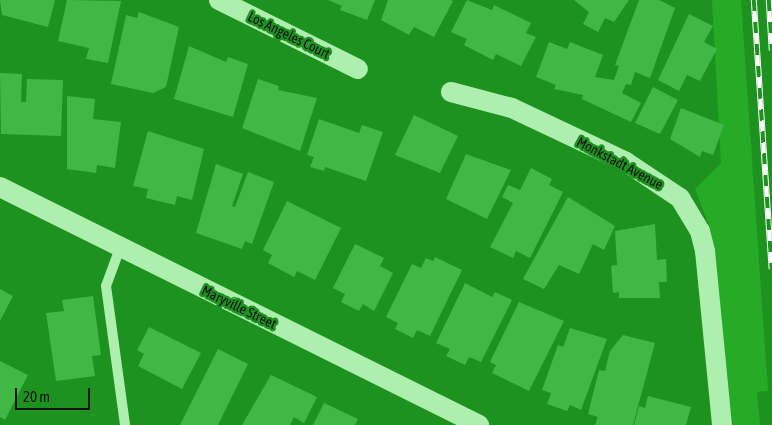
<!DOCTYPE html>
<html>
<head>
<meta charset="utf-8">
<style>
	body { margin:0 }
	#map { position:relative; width:772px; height:425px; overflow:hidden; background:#1d921f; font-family:"Asap Condensed",sans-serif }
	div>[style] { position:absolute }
	.green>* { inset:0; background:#26ab27 }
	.building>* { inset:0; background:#41b843 }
	.lane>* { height:10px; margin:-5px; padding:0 5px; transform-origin:5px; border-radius:5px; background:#aeeeae }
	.street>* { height:20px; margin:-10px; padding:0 10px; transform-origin:10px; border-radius:10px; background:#aeeeae }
	.rail>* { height:5.5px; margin-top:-2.75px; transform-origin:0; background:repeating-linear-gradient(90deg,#1d921f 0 11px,#fff 0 22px); box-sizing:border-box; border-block:1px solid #fff }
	span { translate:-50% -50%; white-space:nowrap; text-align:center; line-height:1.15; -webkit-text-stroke:5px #1d921f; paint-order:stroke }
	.street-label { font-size:14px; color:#111 }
	.scale { position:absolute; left:15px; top:388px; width:75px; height:22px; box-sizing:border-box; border:2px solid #111; border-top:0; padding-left:6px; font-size:15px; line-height:18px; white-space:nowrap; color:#111; -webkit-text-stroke:4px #1d921f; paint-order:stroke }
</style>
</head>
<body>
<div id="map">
	<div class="green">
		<i style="clip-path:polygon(712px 0,741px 0,768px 391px,757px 392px,760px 425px,733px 425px,711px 231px,695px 189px,721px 163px)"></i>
	</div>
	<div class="building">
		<i style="clip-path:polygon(0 0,55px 0,48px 27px,2px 15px)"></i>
		<i style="clip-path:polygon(67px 0,121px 1px,108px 63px,86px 59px,89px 48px,58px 41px)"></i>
		<i style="clip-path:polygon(328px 0,375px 0,367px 20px,340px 10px,342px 6px)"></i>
		<i style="clip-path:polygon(388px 0,450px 0,453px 1px,434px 37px,414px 27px,409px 35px,381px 20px)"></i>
		<i style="clip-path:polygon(467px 0,492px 10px,494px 5px,531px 23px,526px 33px,536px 37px,521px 66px,496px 54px,493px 60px,464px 45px,467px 39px,451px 32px)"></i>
		<i style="clip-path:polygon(574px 0,629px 0,614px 22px,605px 18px,598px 32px,583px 24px,589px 12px)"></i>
		<i style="clip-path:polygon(639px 0,659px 0,675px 8px,650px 78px,635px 72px,631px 85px,626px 84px,622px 93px,641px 103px,631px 122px,582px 99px,583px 95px,554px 89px,556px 85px,536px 77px,549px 42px,567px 49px,570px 42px,603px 55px,595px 77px,614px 80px,619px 66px,615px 65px)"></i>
		<i style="clip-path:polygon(139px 12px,179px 27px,166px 87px,153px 93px,111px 84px,126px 15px,137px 18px)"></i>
		<i style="clip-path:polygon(689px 14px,713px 26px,704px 42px,717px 49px,700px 81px,687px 75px,679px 91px,658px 80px)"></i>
		<i style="clip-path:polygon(189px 46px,226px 62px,228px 57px,248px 64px,233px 117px,174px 99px)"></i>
		<i style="clip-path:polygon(0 73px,22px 74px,21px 102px,26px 102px,27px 79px,63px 80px,61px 136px,1px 134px)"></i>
		<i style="clip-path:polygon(258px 79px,279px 86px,278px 90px,317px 98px,300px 151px,242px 128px)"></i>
		<i style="clip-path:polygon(653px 87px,678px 100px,660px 134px,635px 123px)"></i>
		<i style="clip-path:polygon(67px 96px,95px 99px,93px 119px,121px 122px,115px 168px,97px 165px,96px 173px,67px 169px)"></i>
		<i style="clip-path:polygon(681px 108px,724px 125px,713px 155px,702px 151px,700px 157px,670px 139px)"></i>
		<i style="clip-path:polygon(414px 115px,458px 136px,440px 173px,395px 155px)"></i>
		<i style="clip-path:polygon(319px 119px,359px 133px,362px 125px,383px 132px,366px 181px,325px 167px,324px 171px,310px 167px,314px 157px,307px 155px)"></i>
		<i style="clip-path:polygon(148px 131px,204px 149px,192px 200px,177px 196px,175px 205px,146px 198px,148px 189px,133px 186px)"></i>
		<i style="clip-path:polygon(466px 154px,511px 170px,487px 219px,446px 199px)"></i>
		<i style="clip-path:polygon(216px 164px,243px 174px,232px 206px,235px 207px,248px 172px,274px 182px,252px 244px,245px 241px,242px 249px,196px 233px)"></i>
		<i style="clip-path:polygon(531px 168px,552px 179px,549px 185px,563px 192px,530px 258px,516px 251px,513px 258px,490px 247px,513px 203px,502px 197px,508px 185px,520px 190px)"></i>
		<i style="clip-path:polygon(568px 197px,615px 226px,604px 250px,593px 244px,579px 274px,559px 265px,544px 289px,523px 279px)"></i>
		<i style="clip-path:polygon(287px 201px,341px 228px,315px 280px,297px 271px,294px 277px,268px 263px,272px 255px,263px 250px)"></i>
		<i style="clip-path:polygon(655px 224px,657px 260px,666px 259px,667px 282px,659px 282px,660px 298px,619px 298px,619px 292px,613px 293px,611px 266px,617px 265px,615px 231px)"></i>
		<i style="clip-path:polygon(355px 244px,384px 258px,380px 266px,393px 273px,374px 311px,363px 304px,359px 311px,341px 302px,345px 294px,333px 288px)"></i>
		<i style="clip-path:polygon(435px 257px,462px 270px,430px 336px,417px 330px,413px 338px,395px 329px,398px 323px,386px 317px,412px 264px,421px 268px,426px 258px,433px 261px)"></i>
		<i style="clip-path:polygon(465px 283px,492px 297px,495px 292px,512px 300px,481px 362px,469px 357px,465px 365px,446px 356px,450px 349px,436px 343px)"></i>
		<i style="clip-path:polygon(0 289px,13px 296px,0 321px)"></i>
		<i style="clip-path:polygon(93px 296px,101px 355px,92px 356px,95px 376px,56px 381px,46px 313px,64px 311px,62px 300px)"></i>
		<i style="clip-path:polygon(519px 302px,564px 321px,529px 391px,492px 373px,496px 365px,490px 362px)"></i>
		<i style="clip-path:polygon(149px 327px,201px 353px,182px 389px,138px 366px,144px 354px,137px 350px)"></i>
		<i style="clip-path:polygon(570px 328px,607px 339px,581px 410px,570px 405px,567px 411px,547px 404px,551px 393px,542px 390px,558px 345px,563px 347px)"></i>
		<i style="clip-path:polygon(623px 335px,655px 343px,633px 425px,595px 425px,598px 417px,588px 414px,599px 370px,605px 371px,610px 351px)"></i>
		<i style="clip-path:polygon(218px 349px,248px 364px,218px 425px,180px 425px)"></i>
		<i style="clip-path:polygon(0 361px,28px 375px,5px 420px,0 417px)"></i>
		<i style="clip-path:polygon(271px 375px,317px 397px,304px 423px,294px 417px,290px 425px,242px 425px)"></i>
		<i style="clip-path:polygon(648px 396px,691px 407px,686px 425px,634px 425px,639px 406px,645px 408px)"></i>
		<i style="clip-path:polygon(324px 403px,358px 419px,355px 425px,313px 425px)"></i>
	</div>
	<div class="lane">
		<i style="left:120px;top:248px;width:40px;rotate:110.2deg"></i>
		<i style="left:106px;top:286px;width:140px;rotate:82.2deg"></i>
	</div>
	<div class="street">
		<i style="left:219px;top:0;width:155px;rotate:26.4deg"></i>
		<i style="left:451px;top:92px;width:63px;rotate:14.7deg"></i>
		<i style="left:512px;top:108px;width:126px;rotate:25.3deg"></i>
		<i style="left:626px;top:162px;width:65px;rotate:33.7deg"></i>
		<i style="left:680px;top:198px;width:39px;rotate:59deg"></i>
		<i style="left:700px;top:231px;width:21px;rotate:76deg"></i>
		<i style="left:705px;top:251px;width:175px;rotate:84.4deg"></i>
		<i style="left:0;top:187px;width:535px;rotate:26.42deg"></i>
	</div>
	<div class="rail">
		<i style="left:754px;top:0;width:270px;rotate:86.2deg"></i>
		<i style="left:769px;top:0;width:51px;rotate:86.6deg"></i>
	</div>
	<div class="street-label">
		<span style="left:289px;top:35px;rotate:26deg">Los Angeles Court</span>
		<span style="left:620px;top:163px;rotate:28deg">Monkstadt Avenue</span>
		<span style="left:239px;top:307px;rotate:26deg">Maryville Street</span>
	</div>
	<div class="scale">20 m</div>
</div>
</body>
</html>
